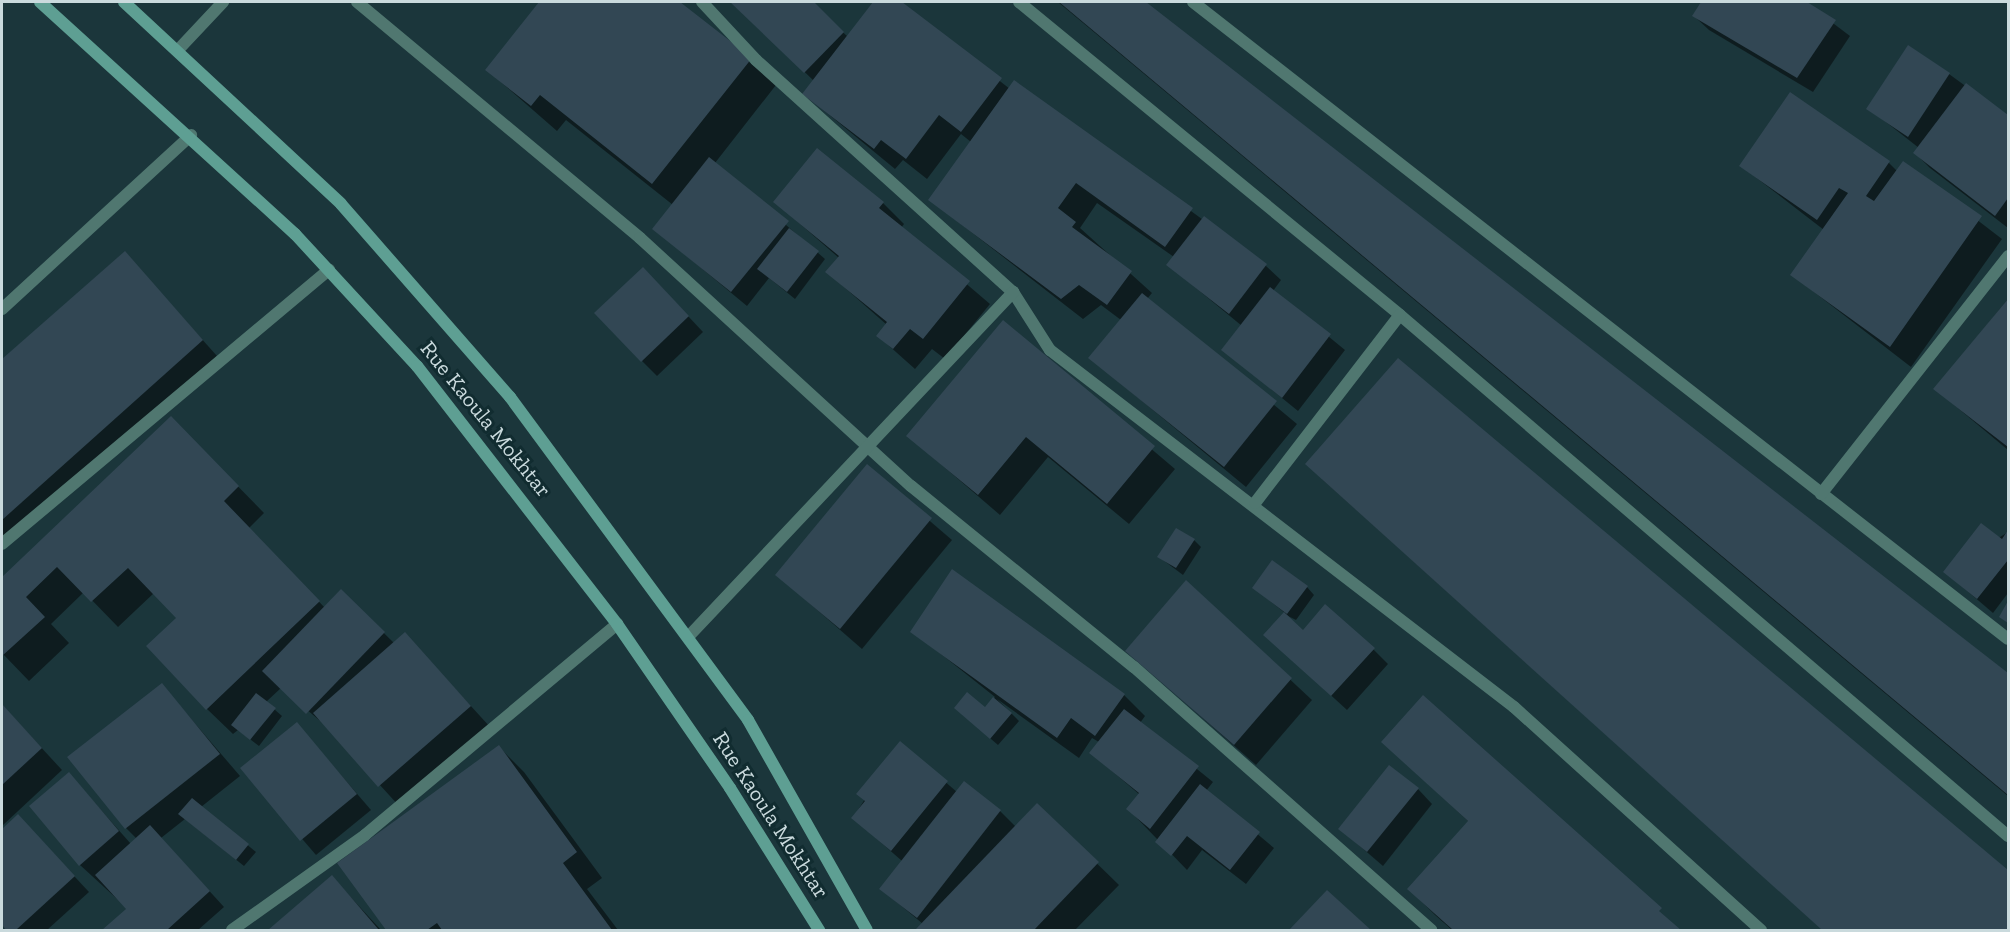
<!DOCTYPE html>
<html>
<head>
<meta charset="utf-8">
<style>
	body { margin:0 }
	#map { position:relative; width:2010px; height:932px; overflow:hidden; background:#1b363b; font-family:"Zilla Slab",serif }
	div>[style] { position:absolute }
	.shadow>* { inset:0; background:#0007 }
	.building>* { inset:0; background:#324754 }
	.minor>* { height:12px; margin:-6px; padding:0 6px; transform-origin:6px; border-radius:6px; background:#507770 }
	.secondary>* { height:12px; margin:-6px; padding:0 6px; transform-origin:6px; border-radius:6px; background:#5e9f93 }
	span { translate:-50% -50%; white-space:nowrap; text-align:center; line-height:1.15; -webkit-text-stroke:6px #112c30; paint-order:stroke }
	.street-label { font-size:22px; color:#cadadd }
	.frame { position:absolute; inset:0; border:3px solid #cadadd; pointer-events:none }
</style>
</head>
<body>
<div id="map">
	<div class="shadow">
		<i style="clip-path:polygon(541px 2px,678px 2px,776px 85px,715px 163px,825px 259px,795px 299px,769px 278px,747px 306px,654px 229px,673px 205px,566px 120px,557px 131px,487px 70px)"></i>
		<i style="clip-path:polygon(732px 2px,811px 2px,848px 37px,875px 2px,899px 2px,1010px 89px,1015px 82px,1266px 266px,1281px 280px,1273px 291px,1345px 350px,1298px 411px,1223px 350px,1242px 326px,1168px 265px,1174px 257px,1097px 203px,1080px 228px,1152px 293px,1147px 299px,1297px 424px,1246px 487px,1090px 358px,1121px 320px,1101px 305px,1083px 319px,930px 200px,971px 142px,961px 134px,927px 179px,903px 160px,895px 169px,804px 94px,814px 81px)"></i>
		<i style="clip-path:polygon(1058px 2px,1144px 2px,2008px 675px,2008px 796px)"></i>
		<i style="clip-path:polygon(1703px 2px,1805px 2px,1850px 36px,1813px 92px,1709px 30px,1694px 16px)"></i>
		<i style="clip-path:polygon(1949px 74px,2008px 117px,2008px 228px,1930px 168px,1915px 153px,1919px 148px,1868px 108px)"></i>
		<i style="clip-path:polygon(1889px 163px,1897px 171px,1903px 163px,2002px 239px,1911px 367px,1792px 275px,1824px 230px,1741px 166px)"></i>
		<i style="clip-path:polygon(775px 202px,883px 203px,904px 224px,901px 228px,990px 304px,945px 359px,932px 349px,915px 369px,878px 336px,887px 325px,827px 272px,839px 258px)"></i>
		<i style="clip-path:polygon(125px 253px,217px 356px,2px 548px,2px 361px)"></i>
		<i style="clip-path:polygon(658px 284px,703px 332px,657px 376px,642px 361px)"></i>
		<i style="clip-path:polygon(2008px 299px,2008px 450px,1935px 389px)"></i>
		<i style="clip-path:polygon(1003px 323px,1175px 469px,1129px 524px,1048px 457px,1000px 515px,908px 436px)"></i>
		<i style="clip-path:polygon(1398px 360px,2008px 872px,2008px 930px,1823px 930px,1322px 479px)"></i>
		<i style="clip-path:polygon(171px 418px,264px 513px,249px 528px,325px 608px,341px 591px,394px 643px,405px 634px,491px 728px,400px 807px,325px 725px,281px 688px,266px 702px,282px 716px,259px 746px,238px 730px,233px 734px,207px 709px,178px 619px,154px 593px,118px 627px,84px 592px,51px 624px,69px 643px,29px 681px,2px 653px,2px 579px)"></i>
		<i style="clip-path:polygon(867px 467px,952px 540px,862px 649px,777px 575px)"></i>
		<i style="clip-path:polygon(2008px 532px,2008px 593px,1993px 613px,1945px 572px)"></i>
		<i style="clip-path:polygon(1194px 540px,1201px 547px,1183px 575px,1159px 557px)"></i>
		<i style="clip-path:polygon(1186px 582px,1312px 700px,1256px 765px,1127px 651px)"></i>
		<i style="clip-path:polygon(1307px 587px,1314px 595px,1296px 620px,1284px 614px,1303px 632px,1373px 649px,1388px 664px,1347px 710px,1265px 635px,1285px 613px,1254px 588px)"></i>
		<i style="clip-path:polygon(912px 631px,1124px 695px,1145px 716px,1140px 723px,1213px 782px,1206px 791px,1274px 848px,1246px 884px,1202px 850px,1187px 870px,1128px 809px,1140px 795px,1091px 753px,1099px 742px,1092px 738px,1079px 758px,997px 699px,1019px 721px,998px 745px,963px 715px,985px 709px,995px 697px)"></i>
		<i style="clip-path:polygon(162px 685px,240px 776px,201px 807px,256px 852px,244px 866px,185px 819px,161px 838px,224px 907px,198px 930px,104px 930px,128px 909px,80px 865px,69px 774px,131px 844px,137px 839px,126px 828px)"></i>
		<i style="clip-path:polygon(1423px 697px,1679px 930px,1452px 930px,1435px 915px,1409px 889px,1469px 822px,1383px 742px)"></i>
		<i style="clip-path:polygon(2px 705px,62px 770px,2px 826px)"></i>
		<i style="clip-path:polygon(297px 724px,371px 810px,316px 855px,242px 769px)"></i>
		<i style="clip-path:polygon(900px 743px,957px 792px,1000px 811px,1016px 827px,1037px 805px,1119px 885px,1075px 930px,917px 930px,923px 924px,881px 889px,902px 861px,853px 818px)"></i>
		<i style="clip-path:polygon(499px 747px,524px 772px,602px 878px,587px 889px,618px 930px,388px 930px,339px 863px)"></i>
		<i style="clip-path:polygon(1418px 789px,1432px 804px,1383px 866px,1340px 829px)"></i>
		<i style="clip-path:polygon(18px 816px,89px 892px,47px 930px,8px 930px,2px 923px,2px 831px)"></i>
		<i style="clip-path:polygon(332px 877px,381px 930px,271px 930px)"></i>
		<i style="clip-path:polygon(1327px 892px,1368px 930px,1291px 930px)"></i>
	</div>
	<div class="building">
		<i style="clip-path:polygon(539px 2px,680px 2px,752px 58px,652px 184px,540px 95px,531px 106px,485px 70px)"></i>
		<i style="clip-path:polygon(730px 2px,814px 2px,844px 32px,804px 73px)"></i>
		<i style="clip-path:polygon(873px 2px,902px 2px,1002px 78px,961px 132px,939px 115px,906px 159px,881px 140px,874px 149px,802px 94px)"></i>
		<i style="clip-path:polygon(1059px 2px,1146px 2px,2008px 673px,2008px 795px)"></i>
		<i style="clip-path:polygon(1701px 2px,1807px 2px,1836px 20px,1797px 78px,1692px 16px)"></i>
		<i style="clip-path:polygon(1908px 45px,1950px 73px,1908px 137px,1866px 109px)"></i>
		<i style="clip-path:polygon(1014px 80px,1193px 208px,1165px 247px,1076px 183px,1058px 208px,1076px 222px,1072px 227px,1132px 271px,1107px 305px,1079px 285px,1061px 299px,928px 200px)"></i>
		<i style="clip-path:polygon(1966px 83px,2008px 115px,2008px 198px,1995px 216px,1913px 153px)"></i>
		<i style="clip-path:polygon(1790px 92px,1890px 161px,1866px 196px,1874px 201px,1903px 161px,1982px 216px,1890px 347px,1790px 275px,1848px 193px,1839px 188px,1817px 220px,1739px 166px)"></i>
		<i style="clip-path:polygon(817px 148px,884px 202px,879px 208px,970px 281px,923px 339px,910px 329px,893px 349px,876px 336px,887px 322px,825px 272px,839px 256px,773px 202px)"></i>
		<i style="clip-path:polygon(709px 157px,789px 221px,731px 292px,652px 229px)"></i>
		<i style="clip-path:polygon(1204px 216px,1267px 264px,1229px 314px,1166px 265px)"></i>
		<i style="clip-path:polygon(789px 228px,819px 251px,787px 292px,757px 269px)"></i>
		<i style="clip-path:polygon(125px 251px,203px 340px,2px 520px,2px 359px)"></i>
		<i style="clip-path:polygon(643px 267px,689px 316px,641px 362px,594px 313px)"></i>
		<i style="clip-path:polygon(1270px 287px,1331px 334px,1282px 398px,1221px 350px)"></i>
		<i style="clip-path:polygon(1142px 293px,1277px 401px,1224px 467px,1088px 358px)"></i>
		<i style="clip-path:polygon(2008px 299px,2008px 447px,1933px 389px)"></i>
		<i style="clip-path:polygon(1003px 320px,1155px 446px,1107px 504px,1026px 437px,978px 495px,906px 436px)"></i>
		<i style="clip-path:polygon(1398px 358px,2008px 870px,2008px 930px,1822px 930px,1305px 464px)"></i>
		<i style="clip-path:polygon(171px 416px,239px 486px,224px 501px,320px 601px,206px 710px,146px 646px,176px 618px,128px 568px,91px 602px,57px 567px,26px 597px,45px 617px,2px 656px,2px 577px)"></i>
		<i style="clip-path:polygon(867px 464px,932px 518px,840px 629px,775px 575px)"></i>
		<i style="clip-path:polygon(1981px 523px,2002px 539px,2008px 530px,2008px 560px,1977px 599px,1943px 572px)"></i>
		<i style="clip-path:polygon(1176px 528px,1195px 539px,1176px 568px,1157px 557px)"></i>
		<i style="clip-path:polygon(1272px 560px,1308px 586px,1287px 614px,1252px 588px)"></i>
		<i style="clip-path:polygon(952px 569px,1125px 694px,1095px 736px,1071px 718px,1057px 738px,910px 632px)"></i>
		<i style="clip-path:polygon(1186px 580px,1292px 678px,1234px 745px,1125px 651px)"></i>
		<i style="clip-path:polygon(341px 589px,385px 632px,306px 714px,262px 671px)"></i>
		<i style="clip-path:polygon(2008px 601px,2008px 623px,1999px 617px)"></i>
		<i style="clip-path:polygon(1325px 604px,1375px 648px,1331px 696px,1263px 635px,1284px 612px,1303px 630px)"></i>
		<i style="clip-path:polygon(405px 632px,471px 706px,378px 787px,313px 713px)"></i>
		<i style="clip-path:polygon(162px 683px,220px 754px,125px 829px,67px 757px)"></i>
		<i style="clip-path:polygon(967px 692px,985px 707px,993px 697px,1012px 713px,990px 739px,954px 708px)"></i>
		<i style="clip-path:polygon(256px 693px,276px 708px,250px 740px,231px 725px)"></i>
		<i style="clip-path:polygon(1423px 695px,1662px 908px,1659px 911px,1681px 930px,1453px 930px,1407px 889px,1468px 821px,1381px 742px)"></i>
		<i style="clip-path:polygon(2px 704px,42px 748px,2px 785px)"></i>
		<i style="clip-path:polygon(1124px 709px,1199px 766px,1150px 829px,1126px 809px,1139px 793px,1089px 753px)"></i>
		<i style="clip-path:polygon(297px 722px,357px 794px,300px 841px,240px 768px)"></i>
		<i style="clip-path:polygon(900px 741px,948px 781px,891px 851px,851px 818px,865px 801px,856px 794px)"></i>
		<i style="clip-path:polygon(499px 745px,577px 852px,563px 863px,612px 930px,442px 930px,437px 923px,427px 930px,386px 930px,337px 863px)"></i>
		<i style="clip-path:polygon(1389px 765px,1419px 788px,1367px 852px,1338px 829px)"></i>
		<i style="clip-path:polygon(69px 772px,119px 831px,79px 866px,29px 806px)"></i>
		<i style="clip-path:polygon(964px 781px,1001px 810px,917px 918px,879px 889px)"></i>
		<i style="clip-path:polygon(1200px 784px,1260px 832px,1230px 870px,1187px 836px,1171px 856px,1155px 842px)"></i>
		<i style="clip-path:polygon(192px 798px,249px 844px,236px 860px,178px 814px)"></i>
		<i style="clip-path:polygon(1037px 803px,1099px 862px,1034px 930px,915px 930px)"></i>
		<i style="clip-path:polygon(18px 814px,75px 876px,16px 930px,6px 930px,2px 925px,2px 829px)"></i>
		<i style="clip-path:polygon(150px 825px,210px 891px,167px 930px,102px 930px,126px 909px,95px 875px)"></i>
		<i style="clip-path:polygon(332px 875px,379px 930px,268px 930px)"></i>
		<i style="clip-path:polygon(1327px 890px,1371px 930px,1289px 930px)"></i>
	</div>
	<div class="minor">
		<i style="left:357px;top:2px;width:368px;rotate:39.8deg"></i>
		<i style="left:640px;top:238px;width:367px;rotate:42.5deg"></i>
		<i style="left:911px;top:486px;width:287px;rotate:39.1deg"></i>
		<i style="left:1134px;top:667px;width:397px;rotate:41.5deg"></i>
		<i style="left:702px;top:2px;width:79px;rotate:47deg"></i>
		<i style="left:756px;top:60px;width:346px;rotate:42.1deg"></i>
		<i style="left:1013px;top:292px;width:69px;rotate:57.5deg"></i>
		<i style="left:1050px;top:350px;width:585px;rotate:37.57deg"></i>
		<i style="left:1514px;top:707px;width:333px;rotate:42.1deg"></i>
		<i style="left:1019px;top:2px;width:493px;rotate:39.4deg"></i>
		<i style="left:1400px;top:315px;width:801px;rotate:40.59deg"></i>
		<i style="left:1193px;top:2px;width:1034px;rotate:38.01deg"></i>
		<i style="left:178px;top:50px;width:66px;rotate:-46.8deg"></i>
		<i style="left:2px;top:309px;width:257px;rotate:-42.6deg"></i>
		<i style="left:1821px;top:494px;width:303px;rotate:-51.8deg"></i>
		<i style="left:1255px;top:503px;width:237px;rotate:-52.4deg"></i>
		<i style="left:2px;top:544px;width:427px;rotate:-40deg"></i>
		<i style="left:689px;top:636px;width:473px;rotate:-46.7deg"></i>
		<i style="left:232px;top:930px;width:163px;rotate:-35.5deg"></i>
		<i style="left:365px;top:835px;width:329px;rotate:-39.9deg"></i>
	</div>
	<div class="secondary">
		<i style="left:40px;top:2px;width:345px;rotate:42.3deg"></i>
		<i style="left:295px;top:234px;width:180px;rotate:47.3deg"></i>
		<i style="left:417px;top:366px;width:326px;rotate:52.2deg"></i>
		<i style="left:617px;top:624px;width:199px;rotate:55.4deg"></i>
		<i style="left:730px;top:788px;width:168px;rotate:57.9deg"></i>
		<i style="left:124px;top:2px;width:296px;rotate:42.9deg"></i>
		<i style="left:341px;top:204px;width:257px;rotate:48.8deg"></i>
		<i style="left:510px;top:397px;width:401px;rotate:53.6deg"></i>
		<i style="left:748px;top:720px;width:241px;rotate:60.5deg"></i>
	</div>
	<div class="street-label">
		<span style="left:486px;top:419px;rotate:51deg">Rue Kaoula Mokhtar</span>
		<span style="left:771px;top:815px;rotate:57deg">Rue Kaoula Mokhtar</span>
	</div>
	<div class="frame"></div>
</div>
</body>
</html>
